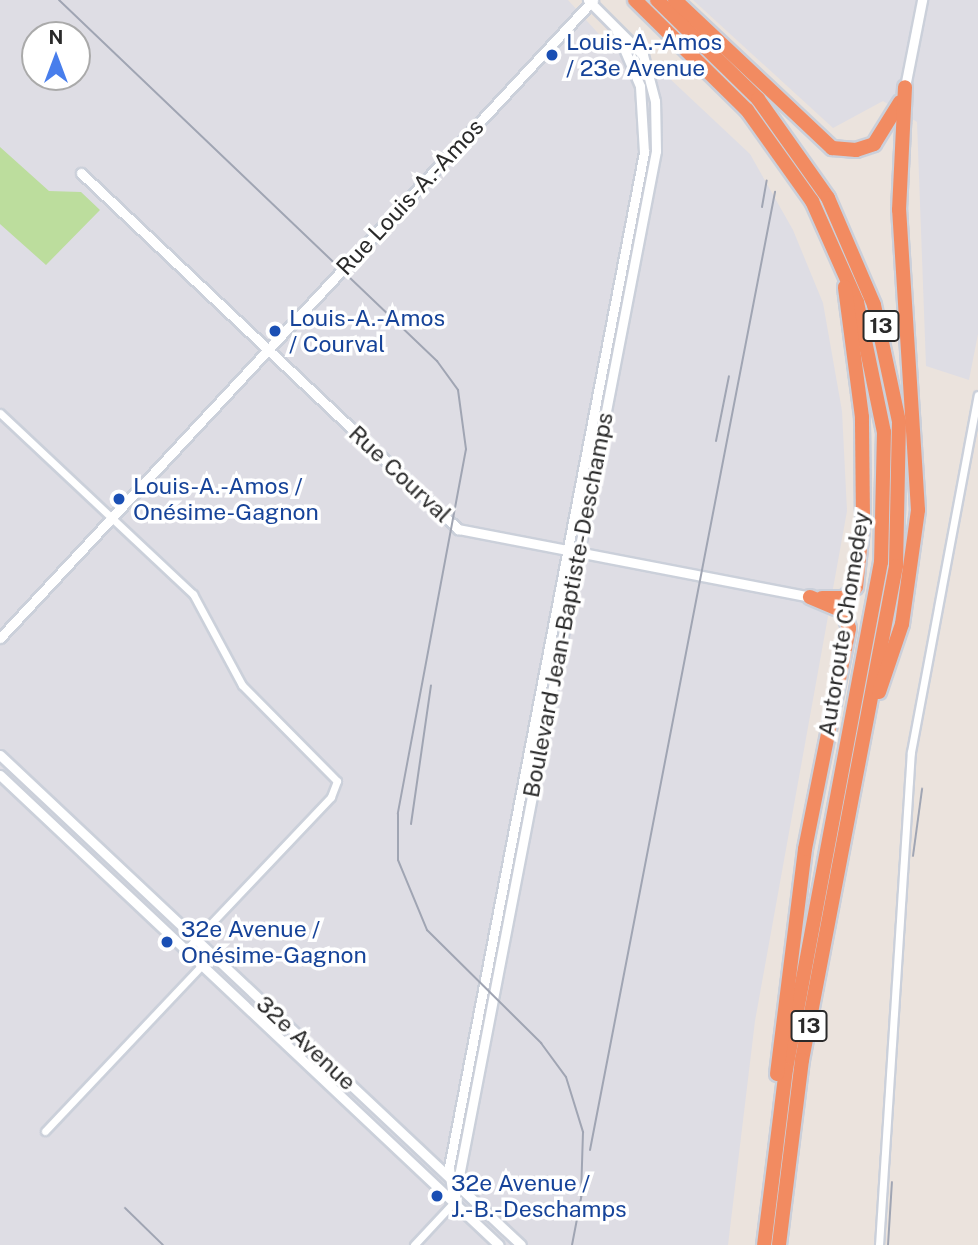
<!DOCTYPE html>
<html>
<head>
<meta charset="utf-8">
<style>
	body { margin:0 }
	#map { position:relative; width:978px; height:1245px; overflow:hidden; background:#ebe3dd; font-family:"Public Sans",sans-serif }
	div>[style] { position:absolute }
	.industrial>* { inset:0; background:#dedde4 }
	.green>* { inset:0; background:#bcdd9d }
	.roads { filter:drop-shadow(2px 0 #cbd0da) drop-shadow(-2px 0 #cbd0da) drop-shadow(0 2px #cbd0da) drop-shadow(0 -2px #cbd0da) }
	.minor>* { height:7px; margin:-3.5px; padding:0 3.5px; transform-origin:3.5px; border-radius:3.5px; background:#fff }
	.tertiary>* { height:9px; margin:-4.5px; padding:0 4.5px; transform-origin:4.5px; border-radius:4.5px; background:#fff }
	.motorway>* { height:14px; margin:-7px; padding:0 7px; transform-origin:7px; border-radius:7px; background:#f28b61 }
	.rail>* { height:2px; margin:-1px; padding:0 1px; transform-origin:1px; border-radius:1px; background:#a0a5b3 }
	.dots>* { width:19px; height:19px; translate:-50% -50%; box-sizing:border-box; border:4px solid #fff; border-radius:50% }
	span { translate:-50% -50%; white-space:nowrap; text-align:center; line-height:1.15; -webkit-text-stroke:7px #fff; paint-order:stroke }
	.shield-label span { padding:2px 5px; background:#fff; border:2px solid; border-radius:5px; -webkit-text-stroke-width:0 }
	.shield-label { font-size:21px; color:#2a2a2a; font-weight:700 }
	.transit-label { font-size:23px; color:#164399 }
	.left { translate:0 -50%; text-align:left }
	.street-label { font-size:23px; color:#2a2a2a }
	.north { position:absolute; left:21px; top:21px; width:70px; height:70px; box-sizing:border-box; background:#fff; border:2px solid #aaa; border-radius:50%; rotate:0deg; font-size:19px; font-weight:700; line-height:28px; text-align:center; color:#2a2a2a }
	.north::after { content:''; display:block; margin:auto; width:24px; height:32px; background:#487eec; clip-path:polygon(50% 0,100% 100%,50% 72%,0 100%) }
</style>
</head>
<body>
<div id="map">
	<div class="industrial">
		<i style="clip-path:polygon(evenodd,0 0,568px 0,606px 42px,668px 77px,750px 154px,793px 230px,823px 303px,842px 411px,847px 511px,755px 1021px,728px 1245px,0 1245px,0 0,35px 35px,77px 35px,77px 77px,35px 77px,35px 35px)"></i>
		<i style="clip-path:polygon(693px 0,978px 0,978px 334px,969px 380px,926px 366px,917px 122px,883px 101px,833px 128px)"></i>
	</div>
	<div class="green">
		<i style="clip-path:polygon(0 147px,49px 191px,81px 192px,100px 210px,46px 265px,0 224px)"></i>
	</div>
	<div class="roads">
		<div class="minor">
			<i style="left:0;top:413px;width:265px;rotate:43.2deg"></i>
			<i style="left:193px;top:594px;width:103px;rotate:61.7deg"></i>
			<i style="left:242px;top:685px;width:135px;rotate:45.3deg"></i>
			<i style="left:337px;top:781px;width:17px;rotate:111deg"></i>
			<i style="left:331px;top:797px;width:211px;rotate:133.5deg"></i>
			<i style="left:45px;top:1131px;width:228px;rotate:-46.6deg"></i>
			<i style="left:414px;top:1245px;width:59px;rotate:-47.1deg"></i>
			<i style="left:879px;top:1245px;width:494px;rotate:-86.3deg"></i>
			<i style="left:911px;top:752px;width:363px;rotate:-79.4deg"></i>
		</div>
		<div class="tertiary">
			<i style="left:905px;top:87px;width:89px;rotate:-78.9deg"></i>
			<i style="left:81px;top:173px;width:519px;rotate:43.36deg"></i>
			<i style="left:458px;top:529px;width:359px;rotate:10.9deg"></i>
			<i style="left:0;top:638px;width:871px;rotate:-47.09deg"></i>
			<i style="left:0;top:755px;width:715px;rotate:43.24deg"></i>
			<i style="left:0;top:775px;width:685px;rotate:43.29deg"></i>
			<i style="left:453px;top:1197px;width:30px;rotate:-98deg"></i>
			<i style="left:449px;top:1167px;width:1034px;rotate:-79.12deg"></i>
			<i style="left:644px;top:152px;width:66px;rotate:-93.5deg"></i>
			<i style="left:640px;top:86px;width:59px;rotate:-113.1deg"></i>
			<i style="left:454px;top:1202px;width:1070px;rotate:-79.12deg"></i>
			<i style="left:656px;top:151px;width:50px;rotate:-91.1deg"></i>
			<i style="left:655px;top:101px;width:48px;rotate:-104.6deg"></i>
			<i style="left:643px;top:55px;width:78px;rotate:-135deg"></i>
		</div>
		<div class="motorway">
			<i style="left:635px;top:0;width:157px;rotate:44.5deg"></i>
			<i style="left:747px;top:110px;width:112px;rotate:54.5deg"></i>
			<i style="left:812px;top:201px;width:111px;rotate:66deg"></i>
			<i style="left:857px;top:302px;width:133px;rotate:78.3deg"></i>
			<i style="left:884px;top:432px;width:130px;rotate:91.3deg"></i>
			<i style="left:881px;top:562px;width:516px;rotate:100.61deg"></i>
			<i style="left:786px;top:1069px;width:177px;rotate:97.1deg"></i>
			<i style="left:657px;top:0;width:141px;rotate:44.4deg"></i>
			<i style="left:758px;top:99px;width:121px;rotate:54.7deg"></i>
			<i style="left:828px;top:198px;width:116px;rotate:66.7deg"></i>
			<i style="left:874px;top:305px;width:120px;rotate:77.9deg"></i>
			<i style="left:899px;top:422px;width:144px;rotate:91.2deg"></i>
			<i style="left:896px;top:566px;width:503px;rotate:100.77deg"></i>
			<i style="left:802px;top:1060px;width:186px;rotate:97.1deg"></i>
			<i style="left:675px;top:0;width:216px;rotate:43.3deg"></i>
			<i style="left:832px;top:148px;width:24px;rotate:5deg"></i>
			<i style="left:856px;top:150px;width:19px;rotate:-18deg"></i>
			<i style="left:874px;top:144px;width:49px;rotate:-58.2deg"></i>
			<i style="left:822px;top:598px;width:22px"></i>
			<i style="left:844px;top:598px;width:16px;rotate:-43deg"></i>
			<i style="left:856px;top:587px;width:68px;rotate:-84.1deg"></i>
			<i style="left:863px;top:519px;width:102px;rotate:-90.6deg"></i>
			<i style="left:862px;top:417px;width:131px;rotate:-97.5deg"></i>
			<i style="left:879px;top:692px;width:72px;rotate:-71.3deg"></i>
			<i style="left:902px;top:624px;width:115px;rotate:-82deg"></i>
			<i style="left:918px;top:510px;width:301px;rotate:-93.6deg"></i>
			<i style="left:899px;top:210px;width:123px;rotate:-87.2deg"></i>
			<i style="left:777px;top:1074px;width:227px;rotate:-82.9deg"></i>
			<i style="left:805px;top:849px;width:225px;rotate:-78.7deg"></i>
			<i style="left:849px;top:628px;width:18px;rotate:-109deg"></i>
			<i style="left:843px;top:611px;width:36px;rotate:-157deg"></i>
		</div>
	</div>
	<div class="rail">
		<i style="left:59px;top:0;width:523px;rotate:43.68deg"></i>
		<i style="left:437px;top:361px;width:36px;rotate:54deg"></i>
		<i style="left:458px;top:390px;width:60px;rotate:82.3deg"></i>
		<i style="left:466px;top:449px;width:371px;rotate:100.6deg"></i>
		<i style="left:398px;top:814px;width:46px;rotate:90deg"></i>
		<i style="left:398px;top:860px;width:76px;rotate:67.5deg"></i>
		<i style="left:427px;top:930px;width:161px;rotate:44.7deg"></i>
		<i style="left:541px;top:1043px;width:42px;rotate:53.7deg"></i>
		<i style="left:566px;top:1077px;width:58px;rotate:72.8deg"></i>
		<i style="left:583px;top:1132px;width:65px;rotate:91.8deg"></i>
		<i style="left:762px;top:207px;width:27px;rotate:-80deg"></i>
		<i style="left:716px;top:441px;width:66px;rotate:-78.7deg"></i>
		<i style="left:411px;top:824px;width:140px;rotate:-81.8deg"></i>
		<i style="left:913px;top:856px;width:68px;rotate:-82.3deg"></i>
		<i style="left:590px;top:1150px;width:976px;rotate:-79.07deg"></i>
		<i style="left:125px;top:1208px;width:53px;rotate:44.2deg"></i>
		<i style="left:572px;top:1245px;width:58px;rotate:-79.1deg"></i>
		<i style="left:888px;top:1245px;width:63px;rotate:-86.4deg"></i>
	</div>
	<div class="dots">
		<i style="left:552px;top:55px;background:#1a4fb4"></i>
		<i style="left:275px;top:331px;background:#1a4fb4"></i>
		<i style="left:119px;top:499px;background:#1a4fb4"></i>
		<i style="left:167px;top:942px;background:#1a4fb4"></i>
		<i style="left:437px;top:1196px;background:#1a4fb4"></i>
	</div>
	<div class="shield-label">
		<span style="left:881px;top:326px">13</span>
		<span style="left:809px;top:1026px">13</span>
	</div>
	<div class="transit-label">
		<span class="left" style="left:566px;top:55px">Louis-A.-Amos<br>/ 23e Avenue</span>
		<span class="left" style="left:289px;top:331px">Louis-A.-Amos<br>/ Courval</span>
		<span class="left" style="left:133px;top:499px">Louis-A.-Amos /<br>Onésime-Gagnon</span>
		<span class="left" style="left:181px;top:942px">32e Avenue /<br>Onésime-Gagnon</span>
		<span class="left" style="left:451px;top:1196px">32e Avenue /<br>J.-B.-Deschamps</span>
	</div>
	<div class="street-label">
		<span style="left:410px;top:197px;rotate:-47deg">Rue Louis-A.-Amos</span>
		<span style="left:400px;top:474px;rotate:43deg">Rue Courval</span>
		<span style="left:568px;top:605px;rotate:-79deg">Boulevard Jean-Baptiste-Deschamps</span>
		<span style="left:844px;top:624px;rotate:-81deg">Autoroute Chomedey</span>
		<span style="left:306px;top:1043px;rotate:43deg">32e Avenue</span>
	</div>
	<div class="north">N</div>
</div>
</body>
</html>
